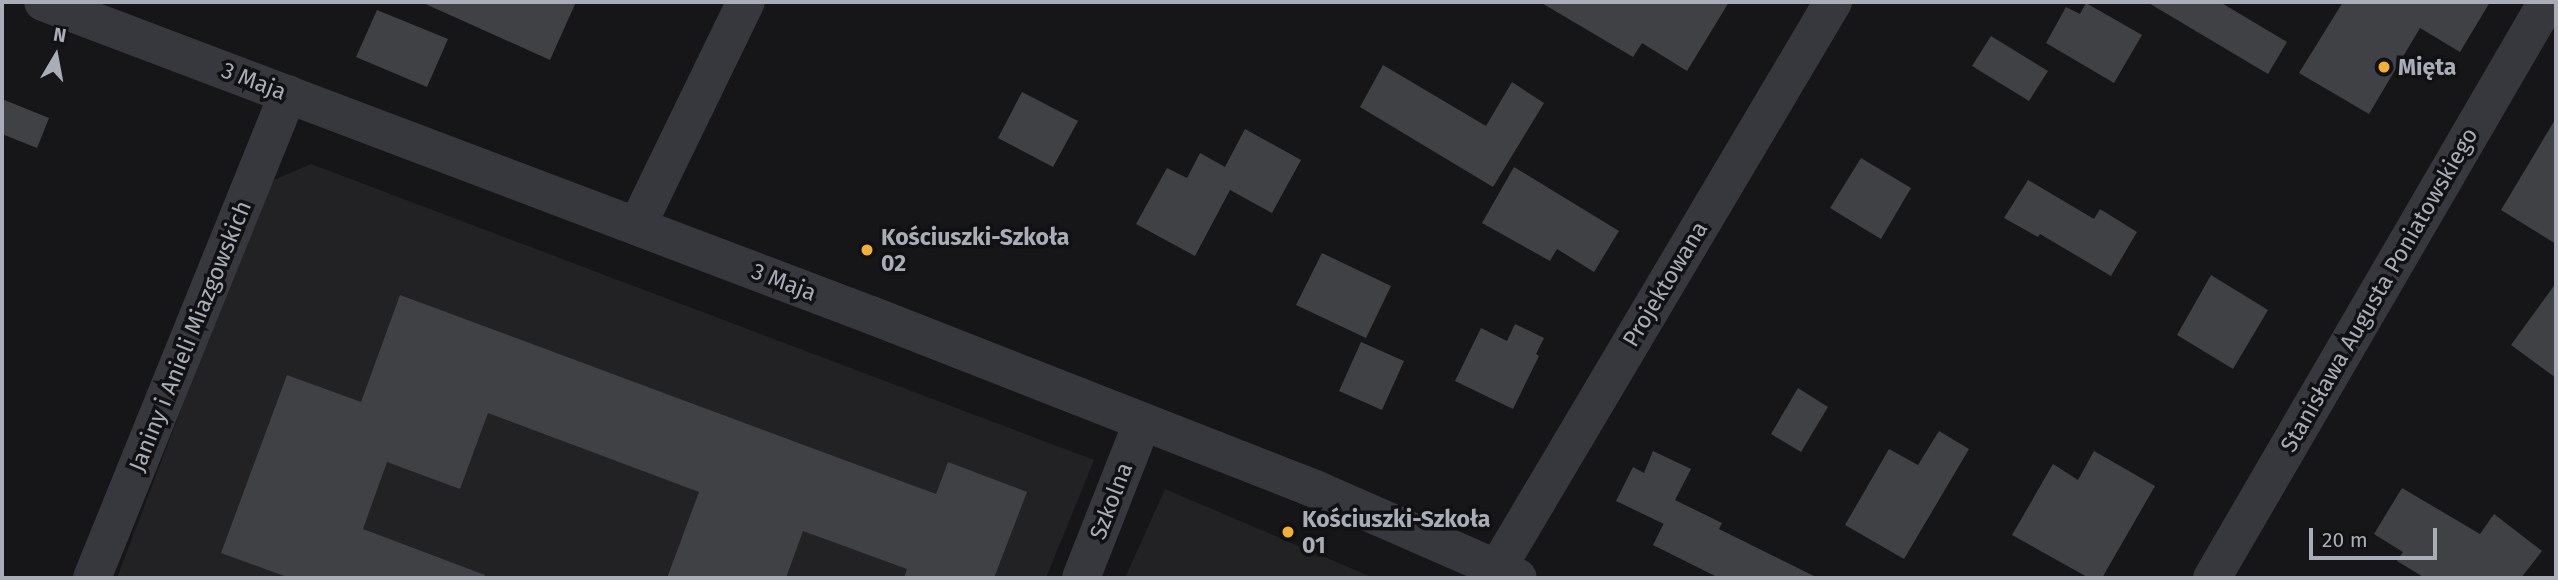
<!DOCTYPE html>
<html>
<head>
<meta charset="utf-8">
<style>
	body { margin:0 }
	#map { position:relative; width:2558px; height:580px; overflow:hidden; background:#161618; font-family:"Fira Sans",sans-serif }
	div>[style] { position:absolute }
	.built>* { inset:0; background:#222225 }
	.building>* { inset:0; background:#404145 }
	.minor>* { height:38px; margin:-19px; padding:0 19px; transform-origin:19px; border-radius:19px; background:#37383d }
	.tertiary>* { height:38px; margin:-19px; padding:0 19px; transform-origin:19px; border-radius:19px; background:#37383d }
	.dots>* { width:19px; height:19px; translate:-50% -50%; box-sizing:border-box; border:4px solid #111113; border-radius:50% }
	span { translate:-50% -50%; white-space:nowrap; text-align:center; line-height:1.15; -webkit-text-stroke:7px #111113; paint-order:stroke }
	.poi-label { font-size:23px; color:#a8adb8; font-weight:700 }
	.left { translate:0 -50%; text-align:left }
	.street-label { font-size:23px; color:#a8adb8 }
	.frame { position:absolute; inset:0; border:4px solid #a8adb8; pointer-events:none }
	.north { position:absolute; left:21px; top:21px; width:70px; height:70px; -webkit-text-stroke:5px #111113; paint-order:stroke; rotate:10deg; font-size:19px; font-weight:700; line-height:28px; text-align:center; color:#a8adb8 }
	.north::after { content:''; display:block; margin:auto; width:24px; height:32px; background:#a8adb8; clip-path:polygon(50% 0,100% 100%,50% 72%,0 100%) }
	.scale { position:absolute; left:2309px; top:528px; width:128px; height:32px; box-sizing:border-box; border:4px solid #a8adb8; border-top:0; padding-left:9px; font-size:21px; line-height:24px; white-space:nowrap; color:#a8adb8; -webkit-text-stroke:5px #111113; paint-order:stroke }
</style>
</head>
<body>
<div id="map">
	<div class="built">
		<i style="clip-path:polygon(311px 164px,1094px 460px,1046px 578px,117px 578px,267px 183px)"></i>
		<i style="clip-path:polygon(1165px 489px,1374px 578px,1125px 578px)"></i>
	</div>
	<div class="building">
		<i style="clip-path:polygon(421px 2px,576px 2px,550px 60px)"></i>
		<i style="clip-path:polygon(1540px 2px,1729px 2px,1687px 71px,1642px 43px,1633px 57px)"></i>
		<i style="clip-path:polygon(2147px 2px,2220px 2px,2287px 42px,2268px 74px)"></i>
		<i style="clip-path:polygon(2343px 2px,2490px 2px,2460px 52px,2420px 28px,2369px 114px,2299px 73px)"></i>
		<i style="clip-path:polygon(2086px 3px,2142px 35px,2114px 83px,2046px 43px,2066px 7px,2080px 14px)"></i>
		<i style="clip-path:polygon(377px 10px,448px 39px,427px 87px,356px 57px)"></i>
		<i style="clip-path:polygon(1991px 36px,2048px 71px,2029px 101px,1972px 66px)"></i>
		<i style="clip-path:polygon(1383px 65px,1486px 126px,1512px 82px,1544px 103px,1493px 187px,1360px 107px)"></i>
		<i style="clip-path:polygon(1022px 92px,1078px 121px,1053px 167px,998px 138px)"></i>
		<i style="clip-path:polygon(2px 99px,49px 118px,37px 148px,2px 134px)"></i>
		<i style="clip-path:polygon(2556px 118px,2556px 244px,2501px 210px)"></i>
		<i style="clip-path:polygon(1245px 129px,1301px 160px,1272px 213px,1230px 190px,1195px 256px,1136px 224px,1167px 168px,1187px 178px,1200px 153px,1225px 167px)"></i>
		<i style="clip-path:polygon(1861px 158px,1911px 188px,1881px 239px,1830px 208px)"></i>
		<i style="clip-path:polygon(1514px 167px,1619px 231px,1594px 272px,1557px 249px,1550px 261px,1482px 223px)"></i>
		<i style="clip-path:polygon(2028px 180px,2094px 219px,2100px 209px,2137px 232px,2111px 276px,2040px 234px,2038px 237px,2004px 218px)"></i>
		<i style="clip-path:polygon(1322px 253px,1391px 286px,1366px 338px,1296px 305px)"></i>
		<i style="clip-path:polygon(2211px 275px,2268px 310px,2233px 369px,2177px 335px)"></i>
		<i style="clip-path:polygon(2556px 283px,2556px 378px,2511px 345px)"></i>
		<i style="clip-path:polygon(400px 295px,936px 494px,948px 462px,1027px 492px,994px 578px,904px 578px,907px 569px,803px 531px,786px 578px,667px 578px,699px 492px,488px 413px,460px 489px,387px 462px,363px 529px,485px 575px,484px 578px,290px 578px,221px 553px,287px 375px,361px 402px)"></i>
		<i style="clip-path:polygon(1515px 324px,1544px 338px,1536px 354px,1539px 356px,1513px 409px,1455px 381px,1481px 328px,1507px 341px)"></i>
		<i style="clip-path:polygon(1361px 342px,1404px 361px,1382px 410px,1339px 391px)"></i>
		<i style="clip-path:polygon(1798px 388px,1828px 407px,1801px 452px,1771px 434px)"></i>
		<i style="clip-path:polygon(1939px 431px,1969px 449px,1904px 559px,1845px 525px,1889px 449px,1918px 465px)"></i>
		<i style="clip-path:polygon(1653px 451px,1691px 469px,1675px 500px,1722px 523px,1719px 529px,1818px 578px,1719px 578px,1653px 545px,1671px 509px,1664px 524px,1616px 501px,1633px 467px,1644px 473px)"></i>
		<i style="clip-path:polygon(2094px 451px,2155px 486px,2102px 578px,2089px 578px,2012px 535px,2053px 464px,2078px 480px)"></i>
		<i style="clip-path:polygon(2402px 488px,2480px 534px,2494px 514px,2542px 551px,2521px 578px,2425px 578px,2397px 561px,2403px 552px,2374px 534px)"></i>
	</div>
	<div class="minor">
		<i style="left:637px;top:226px;width:249px;rotate:-64.1deg"></i>
		<i style="left:1498px;top:567px;width:657px;rotate:-59.34deg"></i>
		<i style="left:92px;top:578px;width:522px;rotate:-67.95deg"></i>
		<i style="left:1081px;top:578px;width:167px;rotate:-68.5deg"></i>
		<i style="left:2212px;top:578px;width:666px;rotate:-59.82deg"></i>
	</div>
	<div class="tertiary">
		<i style="left:43px;top:2px;width:885px;rotate:20.71deg"></i>
		<i style="left:871px;top:315px;width:479px;rotate:21.4deg"></i>
		<i style="left:1317px;top:490px;width:219px;rotate:23.6deg"></i>
	</div>
	<div class="dots">
		<i style="left:2384px;top:67px;background:#f2b134"></i>
		<i style="left:867px;top:250px;background:#f2b134"></i>
		<i style="left:1288px;top:532px;background:#f2b134"></i>
	</div>
	<div class="poi-label">
		<span class="left" style="left:2398px;top:67px">Mięta</span>
		<span class="left" style="left:881px;top:250px">Kościuszki-Szkoła<br>02</span>
		<span class="left" style="left:1302px;top:532px">Kościuszki-Szkoła<br>01</span>
	</div>
	<div class="street-label">
		<span style="left:254px;top:81px;rotate:21deg">3 Maja</span>
		<span style="left:784px;top:282px;rotate:21deg">3 Maja</span>
		<span style="left:1665px;top:284px;rotate:-59deg">Projektowana</span>
		<span style="left:2379px;top:290px;rotate:-60deg">Stanisława Augusta Poniatowskiego</span>
		<span style="left:190px;top:336px;rotate:-68deg">Janiny i Anieli Miazgowskich</span>
		<span style="left:1111px;top:501px;rotate:-69deg">Szkolna</span>
	</div>
	<div class="frame"></div>
	<div class="north">N</div>
	<div class="scale">20 m</div>
</div>
</body>
</html>
